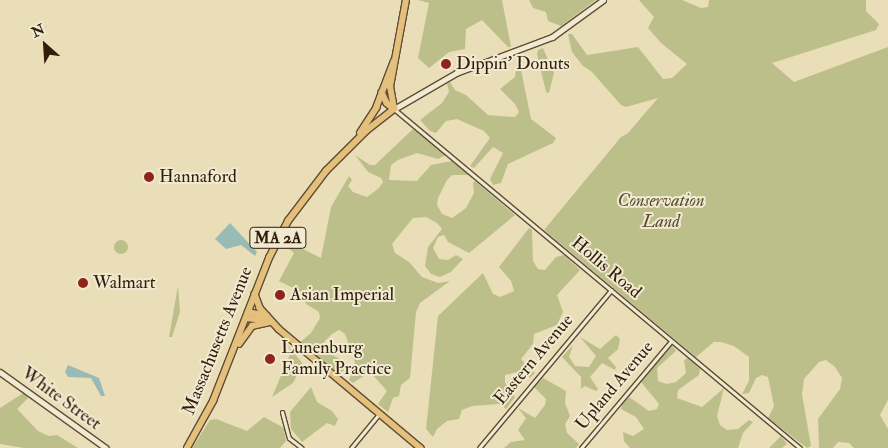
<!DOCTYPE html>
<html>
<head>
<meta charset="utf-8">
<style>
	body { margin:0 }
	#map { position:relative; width:888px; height:448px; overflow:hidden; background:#eadeb9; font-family:"IM FELL Double Pica",serif }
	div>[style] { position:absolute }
	.green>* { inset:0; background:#bdbf8b }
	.round { border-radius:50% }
	.water>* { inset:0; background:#99bbb5 }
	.roads { filter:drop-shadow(1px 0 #5f4d34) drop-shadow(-1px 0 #5f4d34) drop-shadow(0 1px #5f4d34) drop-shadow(0 -1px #5f4d34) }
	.minor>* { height:3px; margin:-1.5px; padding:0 1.5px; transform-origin:1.5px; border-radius:1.5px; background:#f1ead2 }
	.tertiary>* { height:4.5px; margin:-2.25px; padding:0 2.25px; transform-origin:2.25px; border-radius:2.25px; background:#f1ead2 }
	.secondary>* { height:5px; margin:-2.5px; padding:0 2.5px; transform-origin:2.5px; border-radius:2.5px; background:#f1ead2 }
	.primary>* { height:5.5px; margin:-2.75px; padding:0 2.75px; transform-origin:2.75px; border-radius:2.75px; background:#e5bf7c }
	.dots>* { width:14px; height:14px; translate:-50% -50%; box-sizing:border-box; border:2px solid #f1ead2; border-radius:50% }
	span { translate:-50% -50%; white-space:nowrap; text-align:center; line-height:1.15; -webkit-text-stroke:4px #f1ead2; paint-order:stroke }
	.shield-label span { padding:1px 4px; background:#f1ead2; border:1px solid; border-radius:4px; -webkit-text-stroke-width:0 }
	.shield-label { font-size:16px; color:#311d08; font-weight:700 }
	.poi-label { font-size:18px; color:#311d08 }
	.left { translate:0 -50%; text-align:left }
	.park-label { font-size:18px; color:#5b4e2f; font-style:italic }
	.street-label { font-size:18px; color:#311d08 }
	.north { position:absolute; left:20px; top:20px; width:50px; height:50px; -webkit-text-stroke:4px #f1ead2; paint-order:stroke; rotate:334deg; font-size:14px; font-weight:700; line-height:20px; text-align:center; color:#311d08 }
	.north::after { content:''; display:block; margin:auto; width:18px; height:22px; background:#311d08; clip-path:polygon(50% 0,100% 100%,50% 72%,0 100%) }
</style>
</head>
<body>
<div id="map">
	<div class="green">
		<i style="clip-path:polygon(418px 0,502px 0,511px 47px,508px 47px,482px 20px,466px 29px,465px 49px,449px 52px,429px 68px,418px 58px,429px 3px)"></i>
		<i style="clip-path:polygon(529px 0,596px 0,561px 26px,548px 21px,546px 12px,533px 8px)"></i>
		<i style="clip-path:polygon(639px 0,682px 0,701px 8px,708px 7px,709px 0,866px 0,866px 11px,879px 24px,876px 30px,772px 63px,794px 82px,888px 47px,888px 400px,880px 415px,888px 429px,888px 448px,854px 448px,849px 443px,838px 442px,833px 448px,819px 448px,818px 419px,840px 389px,842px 378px,835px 367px,826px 360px,819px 362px,804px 379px,802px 394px,811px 446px,807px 448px,768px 418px,774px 406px,768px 377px,762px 375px,756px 378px,749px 393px,742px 394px,749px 381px,749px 357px,734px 346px,721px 342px,714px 342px,696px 357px,544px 230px,621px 137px,628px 133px,658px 98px,626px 107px,621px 105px,592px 72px,583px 66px,572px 52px,568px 34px,572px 34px,587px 55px,638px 47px,663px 79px,672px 78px,687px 64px,661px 43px,648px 28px,654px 17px)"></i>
		<i style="clip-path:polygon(543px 48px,554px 73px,549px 93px,546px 92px,537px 54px,538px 50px)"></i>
		<i style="clip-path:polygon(518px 55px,531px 119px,556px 138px,553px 143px,508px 164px,501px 183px,493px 185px,490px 179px,503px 153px,493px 147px,474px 168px,470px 166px,490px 138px,484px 131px,457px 119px,446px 121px,436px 133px,430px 131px,420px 120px,442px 103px,449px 92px,447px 84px,450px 82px,455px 90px,466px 95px,488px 115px,515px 117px,519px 112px,515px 104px,500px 89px,515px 77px)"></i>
		<i style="clip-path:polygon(413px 129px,446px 155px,438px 159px,417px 153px,398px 160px,391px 165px,389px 180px,417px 181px,431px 165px,452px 161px,469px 175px,452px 175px,447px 180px,438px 198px,437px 205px,442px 214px,452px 218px,466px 208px,474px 193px,473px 183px,475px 181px,515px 215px,469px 253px,448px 242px,444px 235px,438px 237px,433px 248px,439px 259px,448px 260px,456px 255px,463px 259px,451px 272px,440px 277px,431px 274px,425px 266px,428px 247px,442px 229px,437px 223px,426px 217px,413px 218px,392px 244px,395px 253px,409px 262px,422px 277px,438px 283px,450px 281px,420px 303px,416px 312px,410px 378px,401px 385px,399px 396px,393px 398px,388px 412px,378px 404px,387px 391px,370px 372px,353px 383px,349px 380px,355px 363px,345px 334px,339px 330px,332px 334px,324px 342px,322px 350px,344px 361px,346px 367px,340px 375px,299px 343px,311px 333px,320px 318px,319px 312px,306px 304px,301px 292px,279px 281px,294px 253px,287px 247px,287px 241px,321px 258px,331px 207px,349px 176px,352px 180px,348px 186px,353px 192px,367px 197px,379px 188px,383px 182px,381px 178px,368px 172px,355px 155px,370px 165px,375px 165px)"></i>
		<i style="clip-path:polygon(529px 228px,532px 230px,533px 261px,538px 269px,545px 270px,556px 257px,564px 255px,580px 270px,557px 295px,563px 312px,557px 325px,534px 334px,533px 344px,521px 359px,535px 373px,530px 378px,522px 371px,505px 375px,505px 383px,515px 397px,506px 409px,499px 404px,472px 406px,462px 410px,459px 419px,447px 421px,437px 429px,433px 437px,426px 429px,438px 316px,483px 273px,493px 294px,500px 297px,514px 291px,511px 281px,499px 267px)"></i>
		<i class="round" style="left:114px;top:240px;width:14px;height:14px"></i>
		<i style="clip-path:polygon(178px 286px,180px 312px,172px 337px,169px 337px)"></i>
		<i style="clip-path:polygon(616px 335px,620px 339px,618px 349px,608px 358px,616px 367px,615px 370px,602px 363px,590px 377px,598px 389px,596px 391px,585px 386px,581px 389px,581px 377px,562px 357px,573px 345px,569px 357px,575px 366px,589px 367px,596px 356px,580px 337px,600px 349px)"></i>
		<i style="clip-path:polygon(287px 344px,303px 364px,293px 383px,272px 397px,291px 352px)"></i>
		<i style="clip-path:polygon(672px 345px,676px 351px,657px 368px,658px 381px,667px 384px,676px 382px,686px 373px,684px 360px,688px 358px,693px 362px,700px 369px,699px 375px,678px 390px,677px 398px,702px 407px,724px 388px,717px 416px,720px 425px,727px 430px,738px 429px,749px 420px,753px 422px,743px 433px,738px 448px,630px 448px,624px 441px,623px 432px,633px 436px,644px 429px,636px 417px,621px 409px,622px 404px,629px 397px,649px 411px,657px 409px,659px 404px,641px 382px)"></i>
		<i style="clip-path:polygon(543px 378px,566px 391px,565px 403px,570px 416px,565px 424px,567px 433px,579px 444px,576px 448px,504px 448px,511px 442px,525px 440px,518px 430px,526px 418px,518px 408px,535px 418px,545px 405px,546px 399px,534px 387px)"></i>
		<i style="clip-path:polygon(311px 387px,317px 402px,332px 411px,338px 419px,335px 426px,327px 423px,302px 442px,291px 429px,290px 412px)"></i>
		<i style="clip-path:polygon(25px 392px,28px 398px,17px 409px,21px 413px,38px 431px,49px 436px,57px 435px,78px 448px,24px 448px,0 444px,0 408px)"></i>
		<i style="clip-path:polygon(264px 417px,284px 428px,286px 441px,280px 448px,192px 448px,210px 420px,216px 419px,247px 431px)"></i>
		<i style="clip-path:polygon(781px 436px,787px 444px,782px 448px,769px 448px)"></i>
	</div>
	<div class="water">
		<i style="clip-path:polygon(230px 223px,257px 252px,255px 256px,241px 245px,226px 249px,215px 239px)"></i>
		<i style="clip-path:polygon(68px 365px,99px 378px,105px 396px,101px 396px,91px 378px,68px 377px,65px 372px)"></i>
	</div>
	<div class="roads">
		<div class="minor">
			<i style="left:394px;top:109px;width:529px;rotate:39.86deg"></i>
			<i style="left:282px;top:412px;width:27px;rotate:75deg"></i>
			<i style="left:289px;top:438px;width:16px;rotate:38deg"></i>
			<i style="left:351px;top:448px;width:44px;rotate:-50.5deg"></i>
			<i style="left:479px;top:448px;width:206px;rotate:-50.1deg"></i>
			<i style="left:581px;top:448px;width:140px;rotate:-49.9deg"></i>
		</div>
		<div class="tertiary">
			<i style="left:0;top:372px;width:130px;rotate:35.6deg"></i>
		</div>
		<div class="secondary">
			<i style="left:394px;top:109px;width:72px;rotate:-30.1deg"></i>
			<i style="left:456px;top:73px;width:103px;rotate:-20.6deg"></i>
			<i style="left:552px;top:37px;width:63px;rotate:-36deg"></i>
		</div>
		<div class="primary">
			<i style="left:382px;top:92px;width:12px;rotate:66deg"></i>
			<i style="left:387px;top:103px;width:9px;rotate:41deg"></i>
			<i style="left:394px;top:109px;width:22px;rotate:-100deg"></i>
			<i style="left:390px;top:87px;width:88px;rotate:-79.6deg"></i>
			<i style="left:360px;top:133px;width:30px;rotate:-57deg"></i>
			<i style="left:376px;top:108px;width:50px;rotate:-69deg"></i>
			<i style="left:255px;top:294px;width:15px;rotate:70deg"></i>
			<i style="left:260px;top:308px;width:28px;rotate:48deg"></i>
			<i style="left:279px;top:329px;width:185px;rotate:40deg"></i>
			<i style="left:248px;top:312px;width:19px;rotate:12deg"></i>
			<i style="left:246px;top:318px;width:18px;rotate:6deg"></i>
			<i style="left:239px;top:344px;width:22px;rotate:-54deg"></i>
			<i style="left:252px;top:326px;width:19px;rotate:-12deg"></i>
			<i style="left:187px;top:448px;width:54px;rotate:-61deg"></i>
			<i style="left:213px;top:401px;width:154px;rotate:-68.6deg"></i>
			<i style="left:269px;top:258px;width:42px;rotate:-62.8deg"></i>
			<i style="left:288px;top:221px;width:63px;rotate:-52.8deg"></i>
			<i style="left:326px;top:171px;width:57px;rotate:-45deg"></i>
			<i style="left:366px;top:131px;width:36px;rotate:-38deg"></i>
		</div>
	</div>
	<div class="dots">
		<i style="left:446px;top:64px;background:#8f2418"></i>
		<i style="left:149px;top:177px;background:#8f2418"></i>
		<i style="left:83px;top:283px;background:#8f2418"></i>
		<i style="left:280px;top:295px;background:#8f2418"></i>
		<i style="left:270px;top:359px;background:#8f2418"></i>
	</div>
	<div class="shield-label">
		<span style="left:278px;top:238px">MA 2A</span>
	</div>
	<div class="poi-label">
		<span class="left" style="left:456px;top:64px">Dippin' Donuts</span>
		<span class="left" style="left:159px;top:177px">Hannaford</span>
		<span class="left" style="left:93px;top:283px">Walmart</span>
		<span class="left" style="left:290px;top:295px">Asian Imperial</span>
		<span class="left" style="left:281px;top:359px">Lunenburg<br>Family Practice</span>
	</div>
	<div class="park-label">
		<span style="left:661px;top:212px">Conservation<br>Land</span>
	</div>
	<div class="street-label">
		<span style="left:606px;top:268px;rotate:40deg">Hollis Road</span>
		<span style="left:218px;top:341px;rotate:-68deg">Massachusetts Avenue</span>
		<span style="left:534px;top:360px;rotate:-50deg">Eastern Avenue</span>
		<span style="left:615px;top:386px;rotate:-50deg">Upland Avenue</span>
		<span style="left:61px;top:399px;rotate:36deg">White Street</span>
	</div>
	<div class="north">N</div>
</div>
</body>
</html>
